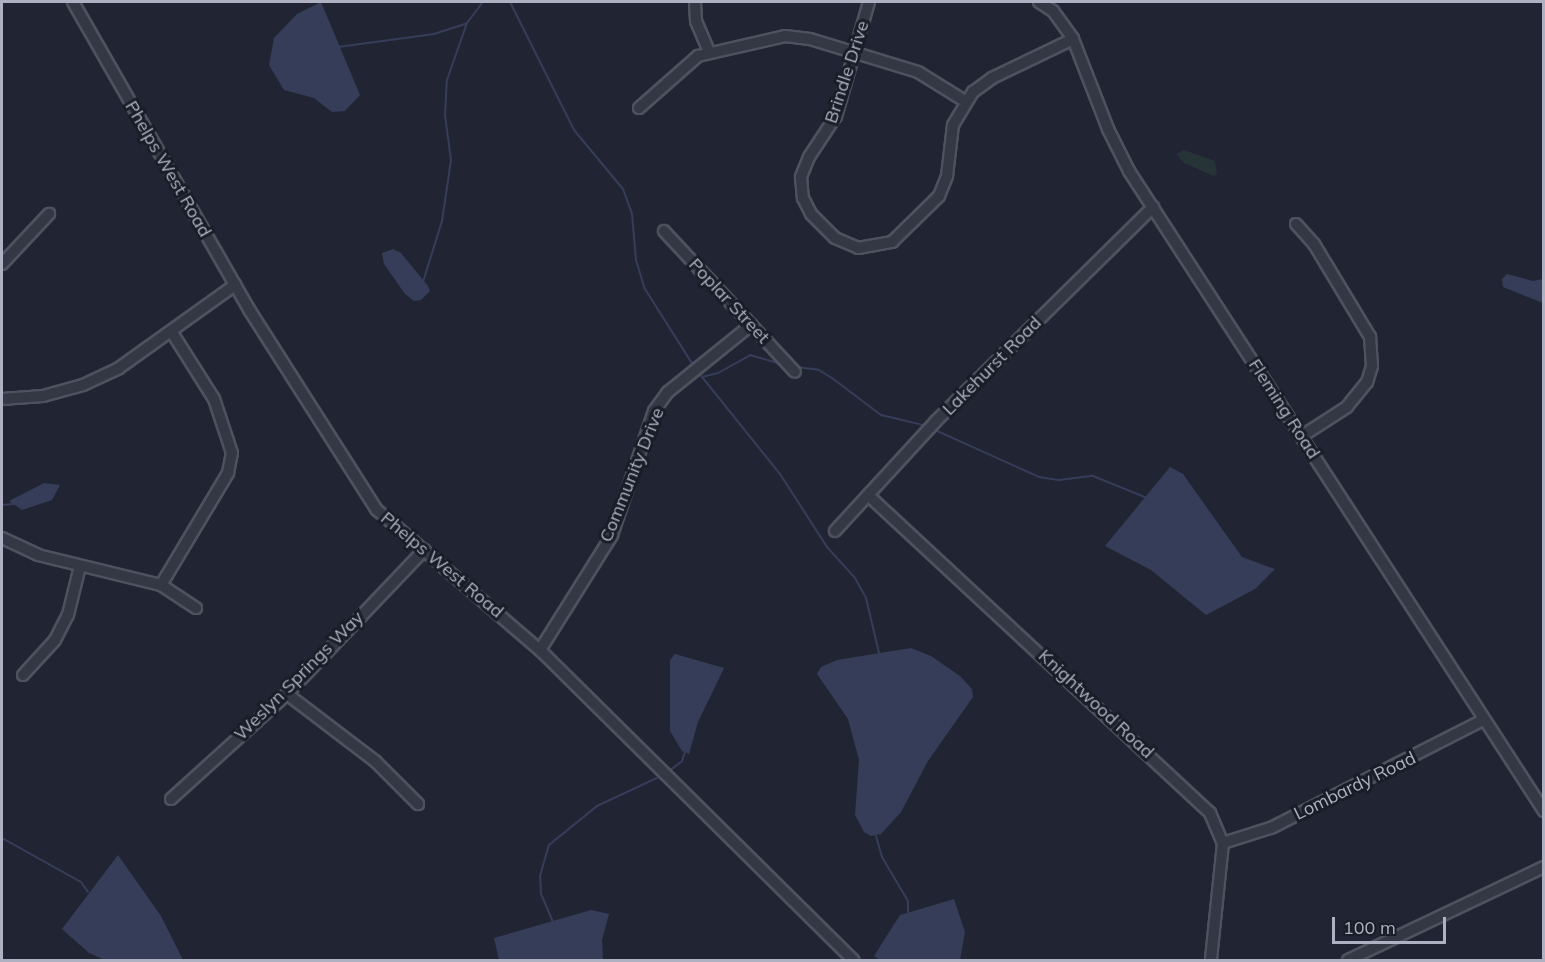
<!DOCTYPE html>
<html>
<head>
<meta charset="utf-8">
<style>
	body { margin:0 }
	#map { position:relative; width:1545px; height:962px; overflow:hidden; background:#212533; font-family:Mulish,sans-serif }
	div>[style] { position:absolute }
	.green>* { inset:0; background:#263337 }
	.water>* { inset:0; background:#363d59 }
	.stream>* { height:2px; margin:-1px; padding:0 1px; transform-origin:1px; border-radius:1px; background:#363d59 }
	.roads { filter:drop-shadow(2px 0 #4e525f) drop-shadow(-2px 0 #4e525f) drop-shadow(0 2px #4e525f) drop-shadow(0 -2px #4e525f) }
	.minor>* { height:10px; margin:-5px; padding:0 5px; transform-origin:5px; border-radius:5px; background:#343744 }
	span { translate:-50% -50%; white-space:nowrap; text-align:center; line-height:1.15; -webkit-text-stroke:6px #1a1d28; paint-order:stroke }
	.street-label { font-size:18px; color:#aeb1c1 }
	.frame { position:absolute; inset:0; border:3px solid #aeb1c1; pointer-events:none }
	.scale { position:absolute; left:1332px; top:917px; width:114px; height:27px; box-sizing:border-box; border:3px solid #aeb1c1; border-top:0; padding-left:8px; font-size:18px; line-height:21px; white-space:nowrap; color:#aeb1c1; -webkit-text-stroke:4px #1a1d28; paint-order:stroke }
</style>
</head>
<body>
<div id="map">
	<div class="green">
		<i style="clip-path:polygon(1184px 150px,1215px 161px,1217px 174px,1214px 176px,1184px 163px,1176px 154px)"></i>
	</div>
	<div class="water">
		<i style="clip-path:polygon(321px 2px,360px 95px,345px 111px,332px 112px,314px 98px,284px 90px,269px 65px,274px 38px,297px 14px)"></i>
		<i style="clip-path:polygon(393px 249px,401px 253px,428px 286px,430px 291px,421px 300px,414px 301px,405px 294px,384px 264px,382px 253px)"></i>
		<i style="clip-path:polygon(1507px 274px,1533px 281px,1543px 279px,1543px 303px,1503px 287px,1502px 279px)"></i>
		<i style="clip-path:polygon(1170px 467px,1183px 474px,1242px 557px,1275px 569px,1255px 589px,1206px 615px,1151px 570px,1105px 546px)"></i>
		<i style="clip-path:polygon(44px 483px,60px 485px,52px 500px,22px 510px,9px 501px)"></i>
		<i style="clip-path:polygon(911px 648px,931px 656px,960px 676px,972px 689px,973px 697px,928px 761px,901px 812px,881px 834px,871px 836px,864px 832px,855px 815px,859px 760px,848px 719px,817px 674px,821px 667px,837px 660px)"></i>
		<i style="clip-path:polygon(675px 654px,724px 668px,698px 722px,689px 754px,682px 751px,670px 731px,670px 660px)"></i>
		<i style="clip-path:polygon(118px 855px,161px 916px,183px 960px,105px 960px,89px 953px,62px 929px)"></i>
		<i style="clip-path:polygon(954px 899px,965px 932px,960px 960px,880px 960px,874px 956px,900px 915px)"></i>
		<i style="clip-path:polygon(591px 910px,609px 914px,602px 940px,603px 960px,499px 960px,494px 938px)"></i>
	</div>
	<div class="stream">
		<i style="left:510px;top:2px;width:143px;rotate:63.4deg"></i>
		<i style="left:574px;top:130px;width:77px;rotate:50.3deg"></i>
		<i style="left:623px;top:189px;width:27px;rotate:70deg"></i>
		<i style="left:632px;top:214px;width:46px;rotate:85deg"></i>
		<i style="left:636px;top:260px;width:30px;rotate:73deg"></i>
		<i style="left:645px;top:289px;width:93px;rotate:57.7deg"></i>
		<i style="left:338px;top:47px;width:97px;rotate:-7.7deg"></i>
		<i style="left:434px;top:34px;width:35px;rotate:-18deg"></i>
		<i style="left:423px;top:282px;width:64px;rotate:-72.7deg"></i>
		<i style="left:442px;top:221px;width:62px;rotate:-81.6deg"></i>
		<i style="left:451px;top:160px;width:45px;rotate:-97.6deg"></i>
		<i style="left:445px;top:115px;width:35px;rotate:-87deg"></i>
		<i style="left:447px;top:80px;width:60px;rotate:-70.7deg"></i>
		<i style="left:467px;top:23px;width:26px;rotate:-53deg"></i>
		<i style="left:796px;top:367px;width:23px;rotate:7deg"></i>
		<i style="left:819px;top:370px;width:15px;rotate:32deg"></i>
		<i style="left:832px;top:378px;width:61px;rotate:37.1deg"></i>
		<i style="left:881px;top:415px;width:47px;rotate:13.4deg"></i>
		<i style="left:698px;top:372px;width:131px;rotate:51.2deg"></i>
		<i style="left:780px;top:474px;width:87px;rotate:57.2deg"></i>
		<i style="left:827px;top:547px;width:42px;rotate:47.9deg"></i>
		<i style="left:855px;top:578px;width:23px;rotate:61deg"></i>
		<i style="left:866px;top:598px;width:57px;rotate:76.7deg"></i>
		<i style="left:702px;top:377px;width:16px;rotate:-14deg"></i>
		<i style="left:718px;top:373px;width:37px;rotate:-29deg"></i>
		<i style="left:750px;top:355px;width:32px;rotate:16deg"></i>
		<i style="left:935px;top:430px;width:114px;rotate:24.3deg"></i>
		<i style="left:1039px;top:477px;width:20px;rotate:9deg"></i>
		<i style="left:1059px;top:480px;width:34px;rotate:-7deg"></i>
		<i style="left:1093px;top:476px;width:58px;rotate:22.2deg"></i>
		<i style="left:2px;top:505px;width:11px;rotate:-5deg"></i>
		<i style="left:668px;top:772px;width:18px;rotate:-38deg"></i>
		<i style="left:682px;top:761px;width:9px;rotate:-72deg"></i>
		<i style="left:876px;top:836px;width:22px;rotate:74deg"></i>
		<i style="left:882px;top:857px;width:51px;rotate:59.4deg"></i>
		<i style="left:908px;top:901px;width:11px;rotate:90deg"></i>
		<i style="left:2px;top:838px;width:90px;rotate:29.1deg"></i>
		<i style="left:81px;top:882px;width:12px;rotate:55deg"></i>
		<i style="left:553px;top:922px;width:30px;rotate:-113deg"></i>
		<i style="left:541px;top:894px;width:18px;rotate:-93deg"></i>
		<i style="left:540px;top:876px;width:32px;rotate:-74deg"></i>
		<i style="left:549px;top:845px;width:62px;rotate:-39.1deg"></i>
		<i style="left:597px;top:806px;width:71px;rotate:-25.1deg"></i>
	</div>
	<div class="roads">
		<div class="minor">
			<i style="left:73px;top:2px;width:356px;rotate:60.2deg"></i>
			<i style="left:250px;top:311px;width:236px;rotate:57.5deg"></i>
			<i style="left:377px;top:510px;width:215px;rotate:40.7deg"></i>
			<i style="left:540px;top:650px;width:441px;rotate:44.7deg"></i>
			<i style="left:695px;top:2px;width:19px;rotate:87deg"></i>
			<i style="left:696px;top:21px;width:33px;rotate:67deg"></i>
			<i style="left:869px;top:2px;width:119px;rotate:106.1deg"></i>
			<i style="left:836px;top:116px;width:49px;rotate:123.4deg"></i>
			<i style="left:809px;top:157px;width:22px;rotate:112deg"></i>
			<i style="left:801px;top:177px;width:21px;rotate:85deg"></i>
			<i style="left:803px;top:198px;width:18px;rotate:63deg"></i>
			<i style="left:811px;top:214px;width:34px;rotate:45deg"></i>
			<i style="left:835px;top:238px;width:25px;rotate:23deg"></i>
			<i style="left:858px;top:248px;width:35px;rotate:-10deg"></i>
			<i style="left:892px;top:242px;width:66px;rotate:-44.4deg"></i>
			<i style="left:939px;top:196px;width:22px;rotate:-68deg"></i>
			<i style="left:947px;top:176px;width:51px;rotate:-83.3deg"></i>
			<i style="left:953px;top:125px;width:39px;rotate:-59deg"></i>
			<i style="left:973px;top:92px;width:24px;rotate:-36deg"></i>
			<i style="left:992px;top:78px;width:90px;rotate:-25.7deg"></i>
			<i style="left:1039px;top:2px;width:17px;rotate:33deg"></i>
			<i style="left:1053px;top:11px;width:34px;rotate:54deg"></i>
			<i style="left:1073px;top:39px;width:97px;rotate:68.7deg"></i>
			<i style="left:1108px;top:129px;width:47px;rotate:63.4deg"></i>
			<i style="left:1129px;top:171px;width:763px;rotate:57.04deg"></i>
			<i style="left:639px;top:108px;width:79px;rotate:-41.4deg"></i>
			<i style="left:698px;top:56px;width:89px;rotate:-12.9deg"></i>
			<i style="left:785px;top:36px;width:25px;rotate:7deg"></i>
			<i style="left:810px;top:39px;width:113px;rotate:17deg"></i>
			<i style="left:918px;top:72px;width:55px;rotate:31.7deg"></i>
			<i style="left:1296px;top:224px;width:27px;rotate:48deg"></i>
			<i style="left:1314px;top:244px;width:109px;rotate:58.9deg"></i>
			<i style="left:1370px;top:337px;width:29px;rotate:86deg"></i>
			<i style="left:1372px;top:366px;width:17px;rotate:107deg"></i>
			<i style="left:1367px;top:382px;width:32px;rotate:129deg"></i>
			<i style="left:1347px;top:407px;width:54px;rotate:147.2deg"></i>
			<i style="left:664px;top:231px;width:192px;rotate:47.1deg"></i>
			<i style="left:2px;top:264px;width:69px;rotate:-46.8deg"></i>
			<i style="left:2px;top:399px;width:41px;rotate:-4.2deg"></i>
			<i style="left:43px;top:396px;width:41px;rotate:-15.4deg"></i>
			<i style="left:83px;top:385px;width:40px;rotate:-25deg"></i>
			<i style="left:119px;top:368px;width:143px;rotate:-35.6deg"></i>
			<i style="left:868px;top:495px;width:467px;rotate:42.9deg"></i>
			<i style="left:1210px;top:813px;width:33px;rotate:67deg"></i>
			<i style="left:1223px;top:843px;width:118px;rotate:95.9deg"></i>
			<i style="left:835px;top:531px;width:149px;rotate:-47.4deg"></i>
			<i style="left:936px;top:421px;width:305px;rotate:-44.6deg"></i>
			<i style="left:2px;top:538px;width:40px;rotate:25deg"></i>
			<i style="left:38px;top:555px;width:127px;rotate:13.7deg"></i>
			<i style="left:161px;top:585px;width:42px;rotate:33.3deg"></i>
			<i style="left:161px;top:585px;width:131px;rotate:-59.1deg"></i>
			<i style="left:228px;top:473px;width:20px;rotate:-79deg"></i>
			<i style="left:232px;top:453px;width:57px;rotate:-108.4deg"></i>
			<i style="left:214px;top:399px;width:80px;rotate:-122.3deg"></i>
			<i style="left:540px;top:650px;width:136px;rotate:-57.9deg"></i>
			<i style="left:612px;top:535px;width:131px;rotate:-71.3deg"></i>
			<i style="left:654px;top:411px;width:24px;rotate:-54deg"></i>
			<i style="left:668px;top:392px;width:107px;rotate:-38.9deg"></i>
			<i style="left:23px;top:675px;width:47px;rotate:-47.6deg"></i>
			<i style="left:55px;top:640px;width:28px;rotate:-63deg"></i>
			<i style="left:68px;top:615px;width:50px;rotate:-76.2deg"></i>
			<i style="left:287px;top:694px;width:111px;rotate:37.3deg"></i>
			<i style="left:375px;top:761px;width:61px;rotate:45deg"></i>
			<i style="left:171px;top:799px;width:156px;rotate:-42.2deg"></i>
			<i style="left:287px;top:694px;width:199px;rotate:-46.4deg"></i>
			<i style="left:1223px;top:843px;width:52px;rotate:-17.7deg"></i>
			<i style="left:1273px;top:827px;width:236px;rotate:-27deg"></i>
			<i style="left:1348px;top:960px;width:217px;rotate:-25.4deg"></i>
		</div>
	</div>
	<div class="street-label">
		<span style="left:847px;top:72px;rotate:-72deg">Brindle Drive</span>
		<span style="left:168px;top:169px;rotate:60deg">Phelps West Road</span>
		<span style="left:729px;top:301px;rotate:47deg">Poplar Street</span>
		<span style="left:992px;top:366px;rotate:-45deg">Lakehurst Road</span>
		<span style="left:1284px;top:409px;rotate:57deg">Fleming Road</span>
		<span style="left:632px;top:475px;rotate:-68deg">Community Drive</span>
		<span style="left:442px;top:565px;rotate:40deg">Phelps West Road</span>
		<span style="left:299px;top:676px;rotate:-45deg">Weslyn Springs Way</span>
		<span style="left:1096px;top:704px;rotate:43deg">Knightwood Road</span>
		<span style="left:1355px;top:786px;rotate:-26deg">Lombardy Road</span>
	</div>
	<div class="frame"></div>
	<div class="scale">100 m</div>
</div>
</body>
</html>
